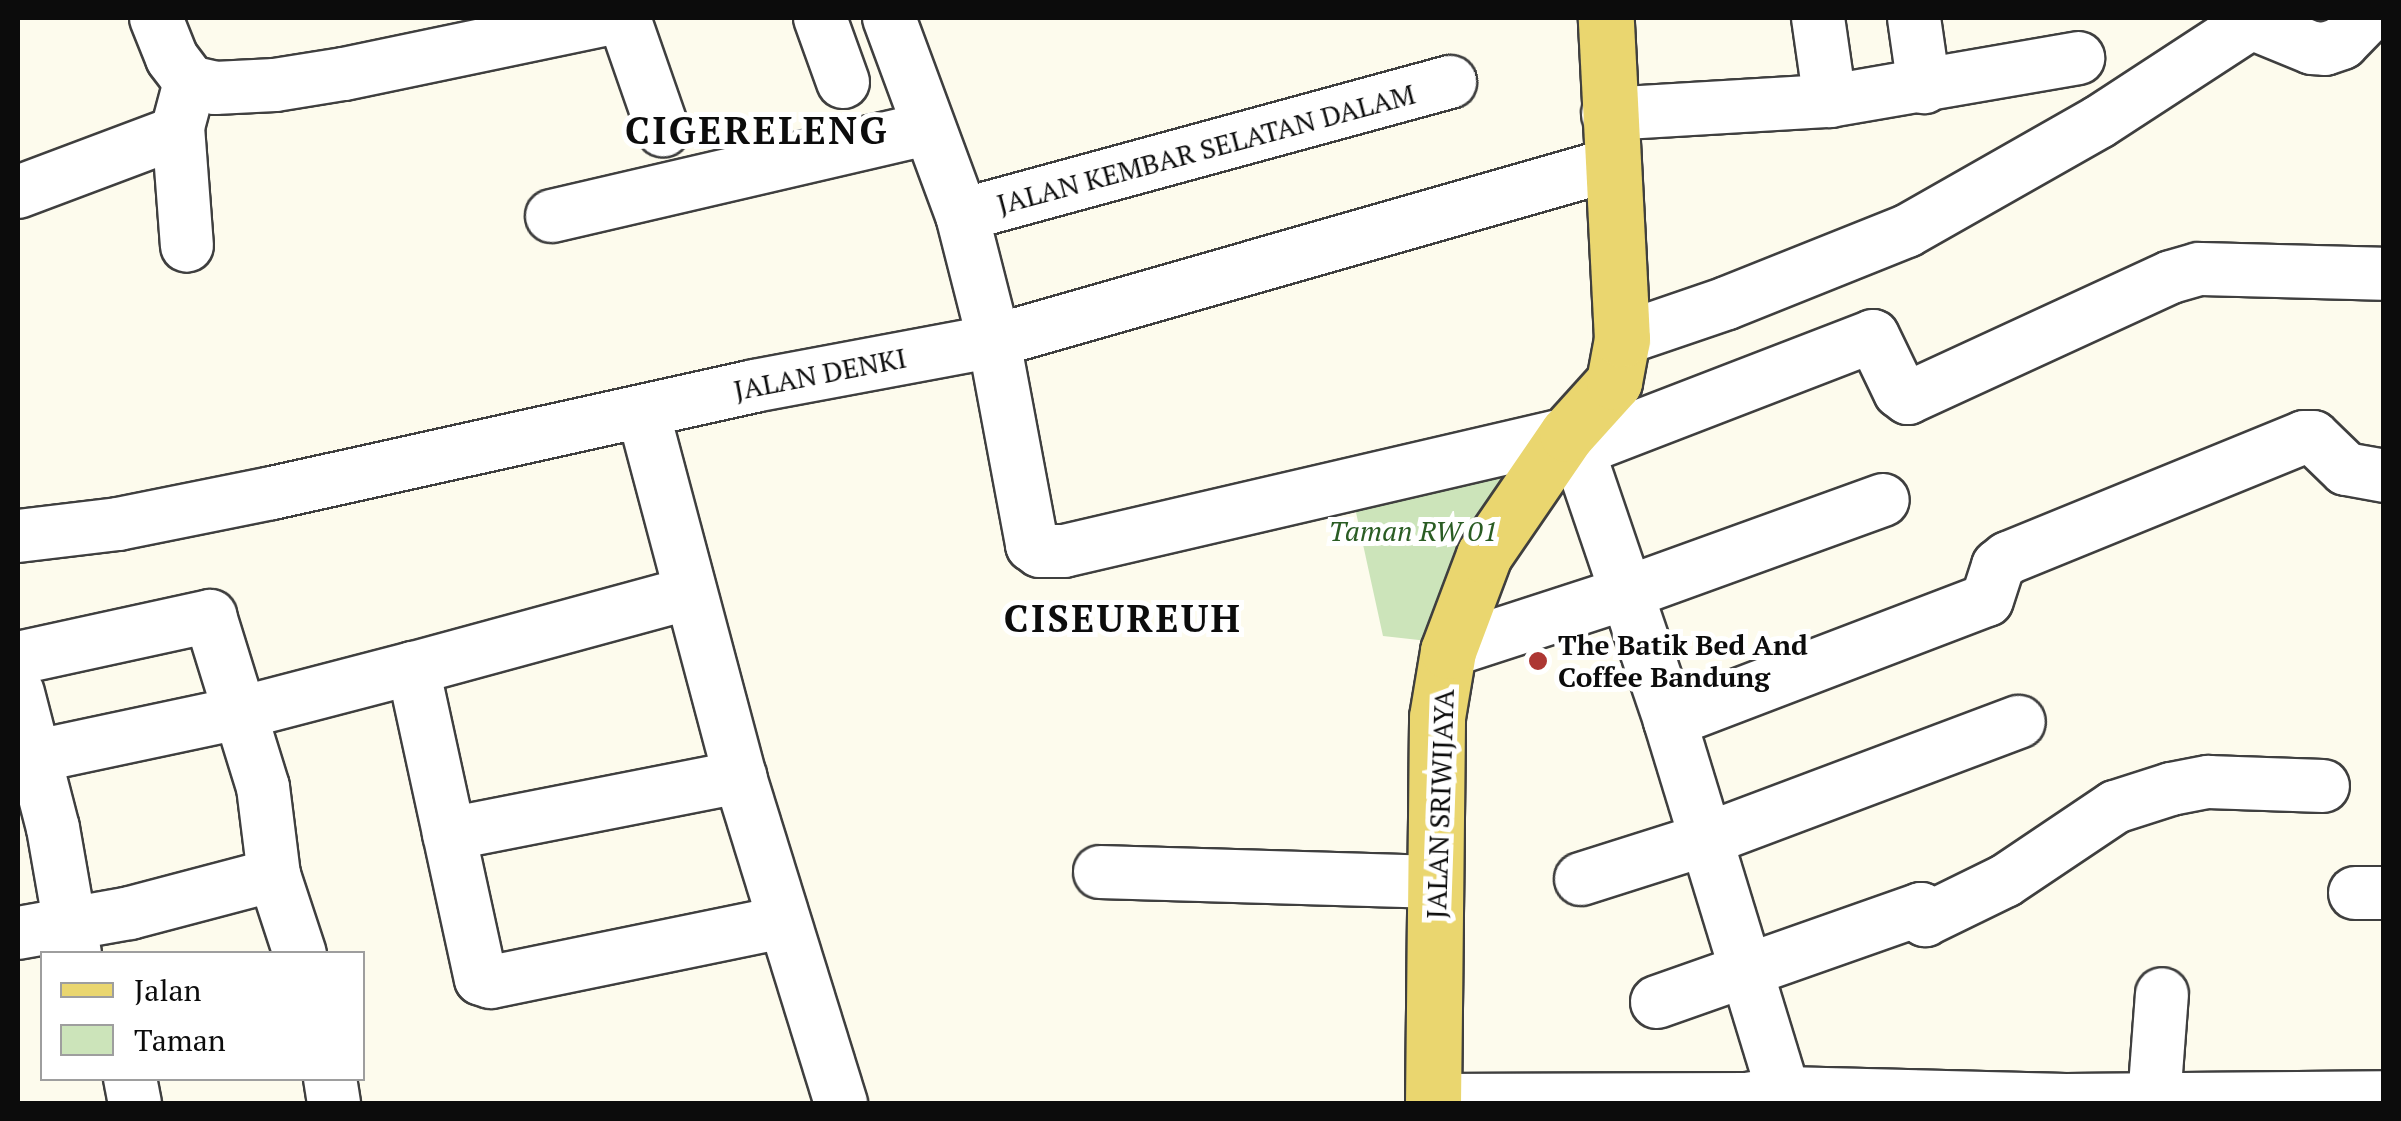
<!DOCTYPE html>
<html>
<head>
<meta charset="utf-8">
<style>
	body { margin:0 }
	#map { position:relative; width:2401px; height:1121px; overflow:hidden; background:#fdfbed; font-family:"PT Serif",serif }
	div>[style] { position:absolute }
	.green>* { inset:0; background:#cce4ba }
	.roads { filter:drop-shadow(2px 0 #3f3f3f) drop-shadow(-2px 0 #3f3f3f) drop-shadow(0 2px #3f3f3f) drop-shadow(0 -2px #3f3f3f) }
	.minor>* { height:52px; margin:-26px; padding:0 26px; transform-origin:26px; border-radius:26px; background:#fff }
	.major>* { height:55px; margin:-27.5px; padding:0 27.5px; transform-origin:27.5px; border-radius:27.5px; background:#ead66f }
	.dots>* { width:28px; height:28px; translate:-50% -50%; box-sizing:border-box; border:5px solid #fff; border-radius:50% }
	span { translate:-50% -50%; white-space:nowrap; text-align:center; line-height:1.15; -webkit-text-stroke:10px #fff; paint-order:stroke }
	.street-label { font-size:28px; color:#0c0c0c }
	.park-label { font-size:28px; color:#2a5c23; font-style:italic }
	.poi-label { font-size:28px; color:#0c0c0c; font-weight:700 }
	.left { translate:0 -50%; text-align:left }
	.district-label { font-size:38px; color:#0c0c0c; font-weight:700; letter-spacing:2.5px }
	.frame { position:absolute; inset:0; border:20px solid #0c0c0c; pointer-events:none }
	.legend { position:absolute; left:40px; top:951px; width:325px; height:130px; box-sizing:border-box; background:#fff; border:2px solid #9e9e9e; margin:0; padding:12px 18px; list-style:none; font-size:30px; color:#0c0c0c }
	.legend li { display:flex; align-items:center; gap:20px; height:50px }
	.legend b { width:50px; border:2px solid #9e9e9e }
</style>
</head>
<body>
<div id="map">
	<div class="green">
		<i style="clip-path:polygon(1560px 439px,1428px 641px,1383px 636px,1352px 494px)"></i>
	</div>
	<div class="roads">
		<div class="minor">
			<i style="left:156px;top:18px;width:43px;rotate:68.2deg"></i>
			<i style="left:172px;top:58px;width:30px;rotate:53deg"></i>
			<i style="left:190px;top:82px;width:26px;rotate:13deg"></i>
			<i style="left:215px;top:88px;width:60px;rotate:-2.9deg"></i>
			<i style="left:275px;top:85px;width:70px;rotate:-9.1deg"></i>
			<i style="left:344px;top:74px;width:274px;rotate:-11.8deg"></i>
			<i style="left:624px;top:18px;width:119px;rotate:70.8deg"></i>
			<i style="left:820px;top:18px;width:68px;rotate:70.2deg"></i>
			<i style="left:889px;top:18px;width:210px;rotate:69.7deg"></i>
			<i style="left:962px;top:215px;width:130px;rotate:75.7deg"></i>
			<i style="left:994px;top:341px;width:208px;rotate:79.4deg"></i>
			<i style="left:1032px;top:545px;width:10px;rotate:37deg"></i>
			<i style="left:1040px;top:551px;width:24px"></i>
			<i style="left:1064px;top:551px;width:516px;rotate:-13.09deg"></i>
			<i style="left:1567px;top:434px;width:19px;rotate:55deg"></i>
			<i style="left:1578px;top:450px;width:286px;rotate:71.2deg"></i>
			<i style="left:1670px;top:721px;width:389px;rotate:73deg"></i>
			<i style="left:1914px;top:18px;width:70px;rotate:81.8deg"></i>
			<i style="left:1830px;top:101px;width:252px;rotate:-9.8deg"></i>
			<i style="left:1608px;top:114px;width:222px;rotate:-3.4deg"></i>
			<i style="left:1830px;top:101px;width:84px;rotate:-98.2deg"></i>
			<i style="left:178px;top:127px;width:119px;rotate:85.7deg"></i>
			<i style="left:18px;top:192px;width:162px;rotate:-20.6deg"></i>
			<i style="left:170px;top:135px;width:11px;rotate:-45deg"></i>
			<i style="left:178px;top:127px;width:47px;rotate:-75.1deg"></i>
			<i style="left:962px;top:215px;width:506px;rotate:-15.25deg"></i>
			<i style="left:552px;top:216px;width:385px;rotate:-13.1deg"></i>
			<i style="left:1622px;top:339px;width:111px;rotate:-18.9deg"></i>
			<i style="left:1727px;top:303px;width:194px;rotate:-21.8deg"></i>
			<i style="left:1907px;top:231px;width:221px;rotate:-29.6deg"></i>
			<i style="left:2099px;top:122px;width:181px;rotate:-33.1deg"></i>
			<i style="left:2251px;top:23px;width:66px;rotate:22.3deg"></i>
			<i style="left:2312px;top:48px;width:13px;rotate:4deg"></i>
			<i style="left:2325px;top:49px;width:18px;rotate:-19deg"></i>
			<i style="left:2342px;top:43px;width:35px;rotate:-46deg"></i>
			<i style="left:643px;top:412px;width:378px;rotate:75.1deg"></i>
			<i style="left:740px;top:777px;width:342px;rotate:72.8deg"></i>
			<i style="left:1578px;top:450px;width:316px;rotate:-21.1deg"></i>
			<i style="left:1873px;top:336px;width:62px;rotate:64.3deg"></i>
			<i style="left:1900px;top:392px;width:10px;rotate:37deg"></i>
			<i style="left:1908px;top:398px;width:289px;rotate:-24.7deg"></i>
			<i style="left:2171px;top:277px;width:29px;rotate:-16deg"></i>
			<i style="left:2199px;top:269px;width:185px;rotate:1.5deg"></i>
			<i style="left:18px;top:536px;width:101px;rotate:-6.8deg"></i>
			<i style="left:118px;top:524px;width:157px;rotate:-11.4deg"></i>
			<i style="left:272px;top:493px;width:494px;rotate:-12.5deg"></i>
			<i style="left:754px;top:386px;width:244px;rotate:-10.6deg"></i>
			<i style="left:994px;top:341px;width:641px;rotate:-15.95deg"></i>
			<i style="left:690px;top:593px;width:287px;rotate:164.8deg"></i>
			<i style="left:413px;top:668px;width:318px;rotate:77.7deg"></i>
			<i style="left:481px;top:979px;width:10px;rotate:17deg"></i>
			<i style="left:491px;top:982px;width:299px;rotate:-11.6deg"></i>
			<i style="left:1448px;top:651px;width:187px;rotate:-18deg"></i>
			<i style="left:1626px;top:593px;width:273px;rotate:-19.9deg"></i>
			<i style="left:18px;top:658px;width:197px;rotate:-12.3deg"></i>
			<i style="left:210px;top:616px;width:179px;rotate:72.8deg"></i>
			<i style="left:263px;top:787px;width:89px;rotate:82.9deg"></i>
			<i style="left:274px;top:875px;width:83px;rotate:71.8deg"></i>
			<i style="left:18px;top:693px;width:139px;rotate:75.5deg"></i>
			<i style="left:53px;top:828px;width:128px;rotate:80.1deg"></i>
			<i style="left:1670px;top:721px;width:339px;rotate:-20.9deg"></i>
			<i style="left:1987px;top:600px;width:36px;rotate:-72deg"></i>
			<i style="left:1998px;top:566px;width:13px;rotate:-39deg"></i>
			<i style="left:2008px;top:558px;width:320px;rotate:-22.2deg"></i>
			<i style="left:2304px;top:437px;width:9px"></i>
			<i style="left:2313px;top:437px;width:46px;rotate:44.1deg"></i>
			<i style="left:2346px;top:469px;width:39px;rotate:10deg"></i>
			<i style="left:18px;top:760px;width:227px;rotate:-12deg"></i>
			<i style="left:240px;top:713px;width:179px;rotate:-14.6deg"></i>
			<i style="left:449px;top:834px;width:297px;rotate:-11.1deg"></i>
			<i style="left:1100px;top:872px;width:337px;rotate:1.7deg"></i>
			<i style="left:1581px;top:879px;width:132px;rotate:-17.6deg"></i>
			<i style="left:1707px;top:839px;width:333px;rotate:-20.6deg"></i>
			<i style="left:2355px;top:893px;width:29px"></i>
			<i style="left:18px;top:933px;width:114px;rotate:-10.1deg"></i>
			<i style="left:130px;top:913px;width:149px;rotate:-14.8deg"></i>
			<i style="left:1657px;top:1002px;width:280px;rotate:-19.4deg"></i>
			<i style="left:1921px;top:909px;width:12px;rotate:70deg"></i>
			<i style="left:1925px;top:920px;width:89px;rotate:-26deg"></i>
			<i style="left:2005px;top:881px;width:133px;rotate:-33.9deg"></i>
			<i style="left:2115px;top:807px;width:59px;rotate:-17.8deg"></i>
			<i style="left:2171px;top:789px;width:38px;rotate:-11deg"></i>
			<i style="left:2208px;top:782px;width:115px;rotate:2deg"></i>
			<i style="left:130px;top:1078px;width:26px;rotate:79deg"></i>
			<i style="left:330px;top:1078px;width:26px;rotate:81deg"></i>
			<i style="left:1433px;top:1100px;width:314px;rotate:-0.2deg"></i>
			<i style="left:1747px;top:1099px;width:37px;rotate:-9deg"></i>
			<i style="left:1784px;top:1093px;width:282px;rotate:1.4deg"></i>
			<i style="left:2066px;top:1100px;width:318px;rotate:-0.5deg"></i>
			<i style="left:2154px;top:1100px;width:106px;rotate:-85.7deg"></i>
		</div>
		<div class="major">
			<i style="left:1433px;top:1104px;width:387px;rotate:-89.4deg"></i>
			<i style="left:1437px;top:717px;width:67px;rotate:-80.5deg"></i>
			<i style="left:1448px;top:651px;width:103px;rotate:-69.4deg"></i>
			<i style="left:1484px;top:555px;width:147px;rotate:-55.6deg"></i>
			<i style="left:1567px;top:434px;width:70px;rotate:-47.9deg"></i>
			<i style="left:1614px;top:382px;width:44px;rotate:-79.5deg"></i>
			<i style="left:1622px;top:339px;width:321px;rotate:-92.9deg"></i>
		</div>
	</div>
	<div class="dots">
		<i style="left:1538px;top:661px;background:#ad3733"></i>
	</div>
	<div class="street-label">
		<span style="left:1206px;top:149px;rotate:-15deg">JALAN KEMBAR SELATAN DALAM</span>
		<span style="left:820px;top:374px;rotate:-11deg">JALAN DENKI</span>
		<span style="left:1440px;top:804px;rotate:-88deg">JALAN SRIWIJAYA</span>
	</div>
	<div class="park-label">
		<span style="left:1413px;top:531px">Taman RW 01</span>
	</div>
	<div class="poi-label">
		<span class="left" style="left:1558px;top:661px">The Batik Bed And<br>Coffee Bandung</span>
	</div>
	<div class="district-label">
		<span style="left:757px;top:131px">CIGERELENG</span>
		<span style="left:1123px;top:619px">CISEUREUH</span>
	</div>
	<div class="frame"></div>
	<ul class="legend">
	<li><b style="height:12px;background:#ead66f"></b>Jalan</li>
	<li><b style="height:28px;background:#cce4ba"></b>Taman</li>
	</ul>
</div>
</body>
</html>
